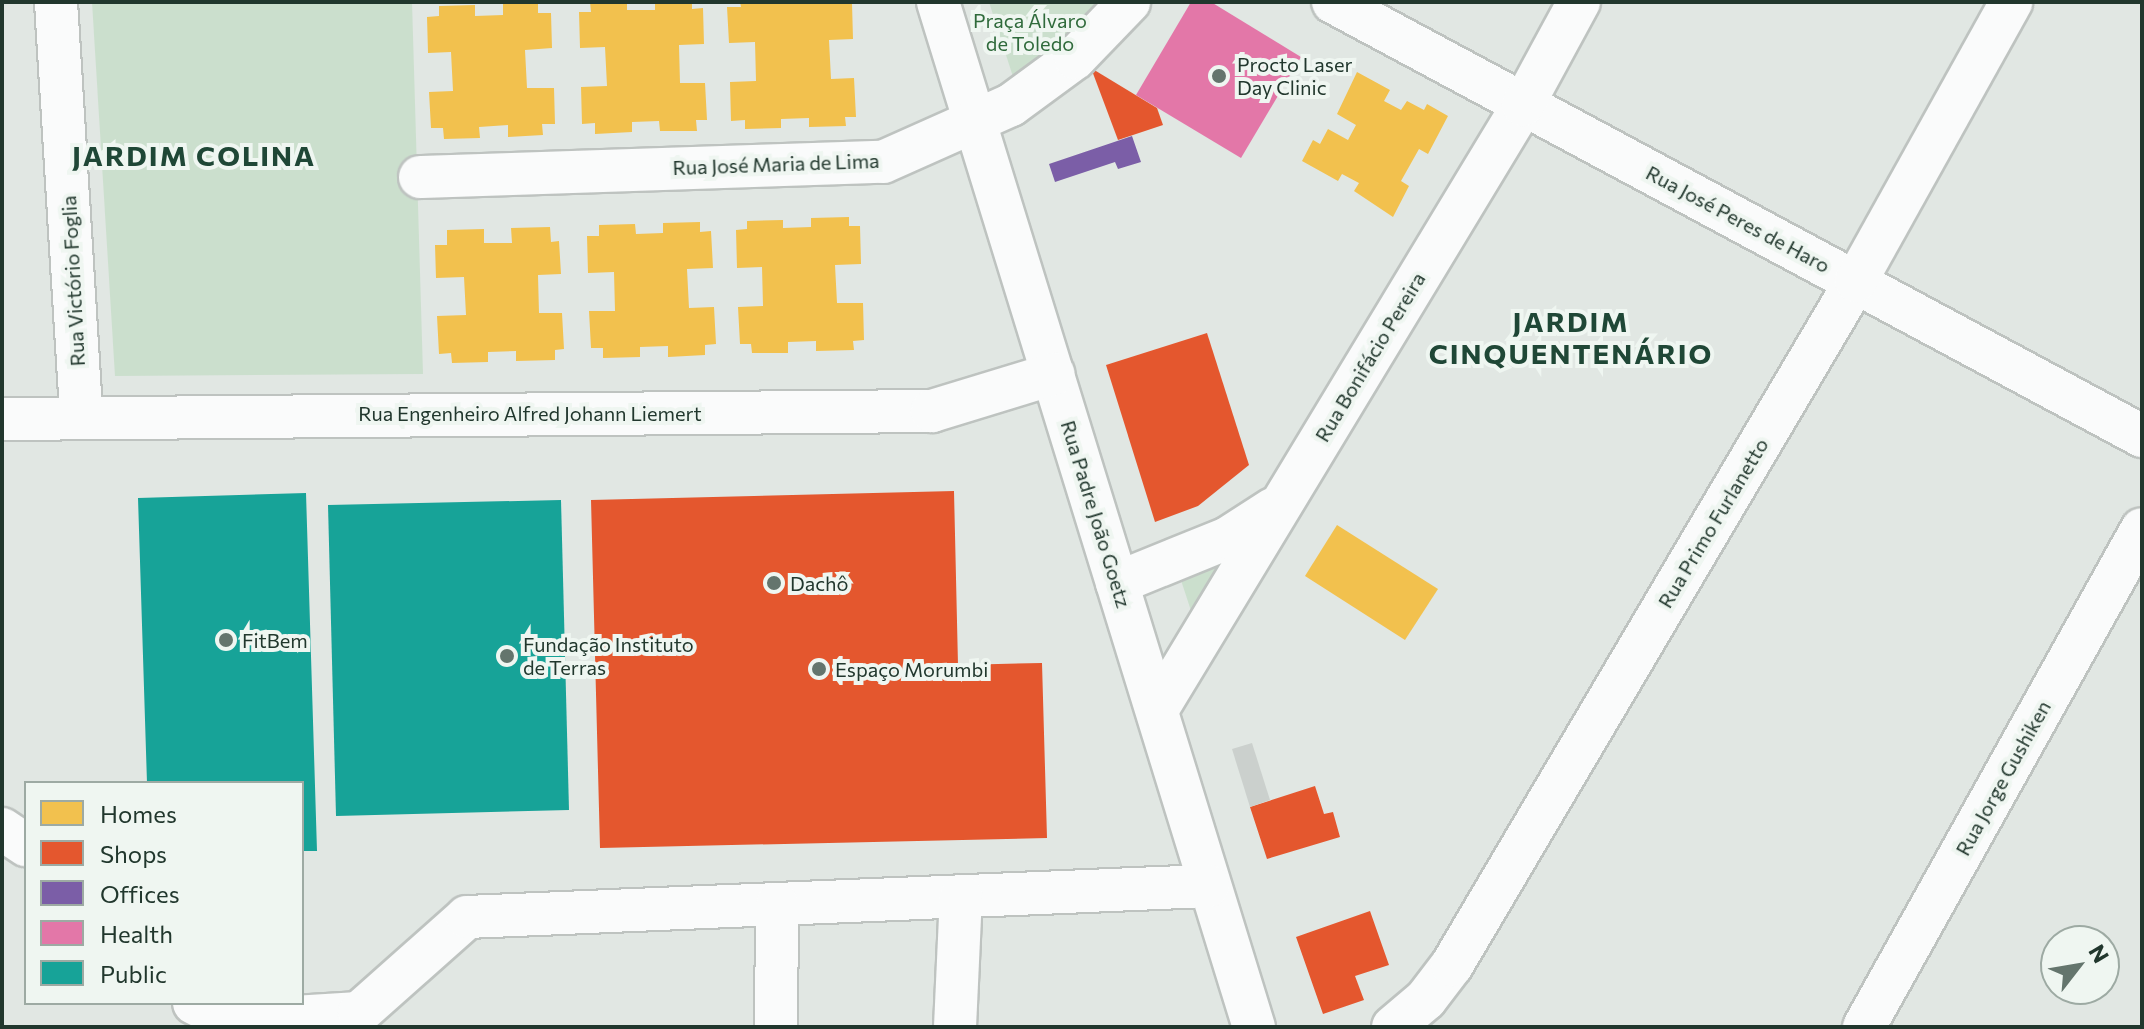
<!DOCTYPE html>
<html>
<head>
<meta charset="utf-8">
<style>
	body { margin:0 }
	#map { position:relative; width:2144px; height:1029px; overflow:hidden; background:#e1e7e3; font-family:Commissioner,sans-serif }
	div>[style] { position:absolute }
	.green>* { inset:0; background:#cbdfcd }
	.homes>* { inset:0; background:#f2c14e }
	.shops>* { inset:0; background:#e4572e }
	.offices>* { inset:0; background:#7b5ea7 }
	.health>* { inset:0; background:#e377a8 }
	.public>* { inset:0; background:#17a398 }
	.building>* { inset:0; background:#cbd0cd }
	.roads { filter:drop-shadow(2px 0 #bec3c0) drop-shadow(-2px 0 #bec3c0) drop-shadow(0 2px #bec3c0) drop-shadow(0 -2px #bec3c0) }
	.minor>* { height:42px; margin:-21px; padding:0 21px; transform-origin:21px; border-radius:21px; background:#fafbfb }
	.dots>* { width:22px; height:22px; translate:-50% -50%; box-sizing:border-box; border:4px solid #eff6f1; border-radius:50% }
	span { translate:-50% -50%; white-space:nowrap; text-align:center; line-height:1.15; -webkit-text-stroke:8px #eff6f1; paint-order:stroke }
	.park-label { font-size:20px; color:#2f6a3b }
	.poi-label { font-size:20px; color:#21372d }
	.left { translate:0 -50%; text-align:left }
	.street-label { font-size:20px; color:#21372d }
	.district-label { font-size:28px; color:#1f4736; font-weight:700; letter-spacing:2px }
	.frame { position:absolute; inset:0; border:4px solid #21372d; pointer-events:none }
	.legend { position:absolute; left:24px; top:781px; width:280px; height:224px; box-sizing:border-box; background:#eff6f1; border:2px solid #9daaa3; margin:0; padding:10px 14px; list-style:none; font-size:24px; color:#21372d }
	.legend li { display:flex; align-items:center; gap:16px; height:40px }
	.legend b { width:40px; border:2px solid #9daaa3 }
	.north { position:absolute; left:2040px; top:925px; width:80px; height:80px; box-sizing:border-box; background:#eff6f1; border:2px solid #9daaa3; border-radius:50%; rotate:59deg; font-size:22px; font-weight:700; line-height:32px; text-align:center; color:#21372d }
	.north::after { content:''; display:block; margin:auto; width:28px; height:36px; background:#64756d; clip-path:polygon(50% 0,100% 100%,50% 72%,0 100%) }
</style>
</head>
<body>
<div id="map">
	<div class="green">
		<i style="clip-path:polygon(92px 2px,412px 2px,423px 374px,115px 376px)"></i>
		<i style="clip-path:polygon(989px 2px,1102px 2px,1063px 44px,1015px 83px)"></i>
		<i style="clip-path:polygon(1237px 552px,1195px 623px,1178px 571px)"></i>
	</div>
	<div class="homes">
		<i style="clip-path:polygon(538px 2px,538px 13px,551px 13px,552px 48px,525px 50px,527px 88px,554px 88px,555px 124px,542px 124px,543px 135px,508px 137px,508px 125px,479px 127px,480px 138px,444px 139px,443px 128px,431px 128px,429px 92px,453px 91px,451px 52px,428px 53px,427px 17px,439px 16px,439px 6px,475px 5px,475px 16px,503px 15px,503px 4px)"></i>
		<i style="clip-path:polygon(590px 2px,627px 2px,627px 10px,655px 10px,655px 2px,692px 2px,692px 9px,703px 8px,704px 44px,679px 45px,680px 83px,705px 83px,707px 120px,696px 120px,697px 131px,660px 131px,659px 121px,632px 122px,632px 132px,595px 134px,595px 123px,582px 124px,581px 87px,607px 86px,605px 47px,580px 48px,579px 12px,591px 12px)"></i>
		<i style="clip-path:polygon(740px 2px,852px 3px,853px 39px,829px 40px,831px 79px,854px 78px,856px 117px,845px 117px,846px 126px,809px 127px,809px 118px,781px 119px,781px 128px,745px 129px,745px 120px,731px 121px,730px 82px,756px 81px,755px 42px,729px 43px,727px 7px,741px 7px)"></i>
		<i style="clip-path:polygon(1357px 72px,1390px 90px,1384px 101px,1401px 110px,1407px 101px,1424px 110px,1427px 104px,1448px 116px,1428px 154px,1419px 149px,1401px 181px,1409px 186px,1393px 217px,1354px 191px,1359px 183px,1342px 174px,1338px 181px,1302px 161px,1313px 140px,1320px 144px,1328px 129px,1348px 140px,1356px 125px,1337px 114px)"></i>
		<i style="clip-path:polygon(849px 217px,849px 226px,860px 226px,861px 264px,835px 265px,837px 303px,863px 303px,864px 340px,853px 341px,854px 350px,816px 351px,816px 341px,788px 342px,788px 353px,752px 353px,751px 344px,740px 344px,738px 307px,763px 306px,762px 267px,737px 268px,736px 230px,747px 229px,747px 221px,783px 220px,783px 228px,811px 227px,811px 218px)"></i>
		<i style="clip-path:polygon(700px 222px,700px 232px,711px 231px,713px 268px,687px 269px,689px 308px,714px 307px,716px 344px,705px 345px,705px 355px,668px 357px,668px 346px,640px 347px,640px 357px,603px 358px,603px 348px,591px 348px,589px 311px,615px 311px,614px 272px,588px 273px,587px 236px,599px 236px,599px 225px,635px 224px,636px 234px,663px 233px,663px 223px)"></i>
		<i style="clip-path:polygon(550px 227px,551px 242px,559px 241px,561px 274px,538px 275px,539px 313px,562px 313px,564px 349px,555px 350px,555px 360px,516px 361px,516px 351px,488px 352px,488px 362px,452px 363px,451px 353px,439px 354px,437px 316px,466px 315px,464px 277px,436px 278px,435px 245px,447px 245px,447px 230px,484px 229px,484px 243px,512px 243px,511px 228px)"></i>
		<i style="clip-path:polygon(1337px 525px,1438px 589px,1405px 640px,1305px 576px)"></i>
	</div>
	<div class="shops">
		<i style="clip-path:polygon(1091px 68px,1157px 108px,1163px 125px,1118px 140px)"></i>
		<i style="clip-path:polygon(1207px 333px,1249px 465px,1198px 506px,1155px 522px,1106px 365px)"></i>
		<i style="clip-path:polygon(954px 491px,958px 665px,1042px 663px,1047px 838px,600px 848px,591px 500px)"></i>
		<i style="clip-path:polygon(1315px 786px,1324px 814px,1333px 812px,1340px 837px,1267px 859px,1250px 807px)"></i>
		<i style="clip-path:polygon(1370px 911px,1389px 965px,1355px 976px,1364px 1000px,1323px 1014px,1296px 937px)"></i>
	</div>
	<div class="offices">
		<i style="clip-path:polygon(1132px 136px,1141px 162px,1118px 169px,1115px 162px,1055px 182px,1049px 164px)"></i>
	</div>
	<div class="health">
		<i style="clip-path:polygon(1191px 2px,1211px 2px,1301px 57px,1241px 158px,1136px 95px)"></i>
	</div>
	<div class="public">
		<i style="clip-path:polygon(306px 493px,317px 851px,302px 851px,302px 783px,147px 783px,138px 498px)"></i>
		<i style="clip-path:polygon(561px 500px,569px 810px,336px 816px,328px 505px)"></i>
	</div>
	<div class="building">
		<i style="clip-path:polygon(1252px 743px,1270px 800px,1250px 807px,1232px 749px)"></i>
	</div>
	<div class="roads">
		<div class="minor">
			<i style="left:56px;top:2px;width:415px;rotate:86.5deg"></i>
			<i style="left:938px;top:2px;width:1073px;rotate:72.87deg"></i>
			<i style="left:1333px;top:2px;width:918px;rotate:28.21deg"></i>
			<i style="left:420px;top:177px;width:463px;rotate:-1.9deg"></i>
			<i style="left:883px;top:162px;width:140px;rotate:-24deg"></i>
			<i style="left:1011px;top:105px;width:79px;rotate:-36.3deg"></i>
			<i style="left:1075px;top:58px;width:78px;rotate:-46deg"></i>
			<i style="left:2px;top:419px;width:930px;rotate:-0.49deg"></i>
			<i style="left:932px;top:411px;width:127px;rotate:-17deg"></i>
			<i style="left:1117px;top:583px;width:120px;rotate:-22.1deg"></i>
			<i style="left:1228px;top:538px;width:54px;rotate:-32.8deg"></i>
			<i style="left:1157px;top:710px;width:707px;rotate:-58.83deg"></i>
			<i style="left:1523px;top:105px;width:117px;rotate:-61.5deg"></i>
			<i style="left:2px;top:829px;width:29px;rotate:34deg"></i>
			<i style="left:194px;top:1003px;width:39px;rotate:27deg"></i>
			<i style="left:229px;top:1021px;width:130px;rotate:-3.5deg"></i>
			<i style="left:359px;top:1013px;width:144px;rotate:-41.6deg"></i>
			<i style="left:467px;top:917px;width:742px;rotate:-2.4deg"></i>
			<i style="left:776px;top:1027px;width:123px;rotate:-89.5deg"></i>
			<i style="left:955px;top:1027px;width:131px;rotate:-87.4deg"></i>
			<i style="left:1393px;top:1027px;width:43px;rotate:-40.3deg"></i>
			<i style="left:1426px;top:999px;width:43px;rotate:-52.6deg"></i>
			<i style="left:1452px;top:965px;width:794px;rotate:-59.43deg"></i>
			<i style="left:1856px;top:281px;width:319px;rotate:-60.9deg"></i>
			<i style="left:1864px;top:1027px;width:570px;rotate:-60.83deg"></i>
		</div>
	</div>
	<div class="dots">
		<i style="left:1219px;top:76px;background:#64756d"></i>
		<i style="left:774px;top:583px;background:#64756d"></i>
		<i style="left:226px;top:640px;background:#64756d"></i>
		<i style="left:507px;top:656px;background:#64756d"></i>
		<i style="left:819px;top:669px;background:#64756d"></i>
	</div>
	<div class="park-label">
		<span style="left:1030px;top:32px">Praça Álvaro<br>de Toledo</span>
	</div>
	<div class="poi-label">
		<span class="left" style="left:1237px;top:76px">Procto Laser<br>Day Clinic</span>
		<span class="left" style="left:790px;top:583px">Dachô</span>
		<span class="left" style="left:242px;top:640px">FitBem</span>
		<span class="left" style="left:523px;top:656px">Fundação Instituto<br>de Terras</span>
		<span class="left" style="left:835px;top:669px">Espaço Morumbi</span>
	</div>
	<div class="street-label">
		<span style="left:776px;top:164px;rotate:-2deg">Rua José Maria de Lima</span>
		<span style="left:1738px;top:219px;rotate:28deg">Rua José Peres de Haro</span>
		<span style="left:73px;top:281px;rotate:-93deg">Rua Victório Foglia</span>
		<span style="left:1370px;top:357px;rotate:-59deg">Rua Bonifácio Pereira</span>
		<span style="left:530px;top:413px">Rua Engenheiro Alfred Johann Liemert</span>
		<span style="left:1096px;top:514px;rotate:73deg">Rua Padre João Goetz</span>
		<span style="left:1713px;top:523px;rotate:-59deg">Rua Primo Furlanetto</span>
		<span style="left:2003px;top:778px;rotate:-61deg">Rua Jorge Gushiken</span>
	</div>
	<div class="district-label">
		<span style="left:194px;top:155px">JARDIM COLINA</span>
		<span style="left:1571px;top:337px">JARDIM<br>CINQUENTENÁRIO</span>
	</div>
	<div class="frame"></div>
	<ul class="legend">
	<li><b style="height:22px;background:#f2c14e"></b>Homes</li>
	<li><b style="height:22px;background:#e4572e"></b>Shops</li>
	<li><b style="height:22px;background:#7b5ea7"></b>Offices</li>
	<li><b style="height:22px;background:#e377a8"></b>Health</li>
	<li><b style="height:22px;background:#17a398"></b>Public</li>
	</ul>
	<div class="north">N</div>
</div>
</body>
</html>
